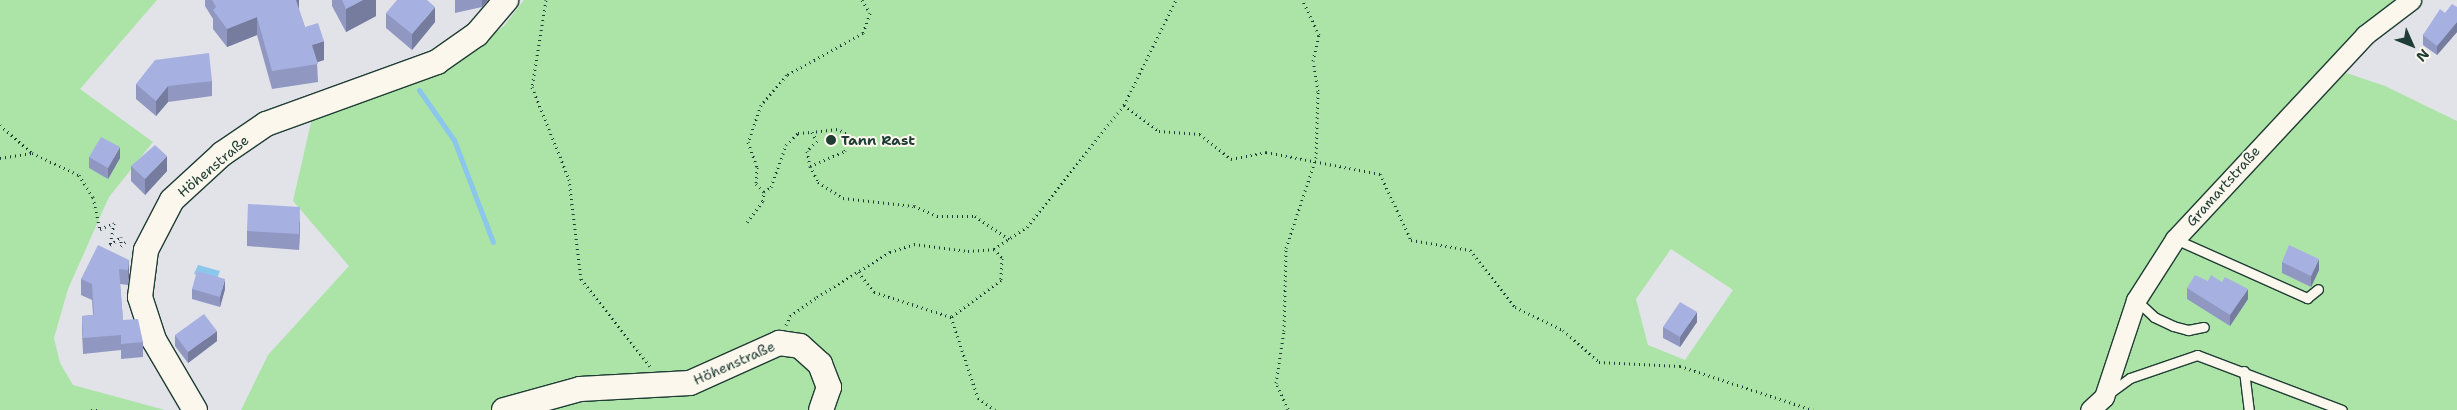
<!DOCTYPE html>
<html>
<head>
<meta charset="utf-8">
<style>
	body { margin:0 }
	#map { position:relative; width:2457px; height:410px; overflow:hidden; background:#e2e2e9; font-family:"Shantell Sans",sans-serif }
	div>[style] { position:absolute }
	.green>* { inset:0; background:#ace4a8 }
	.water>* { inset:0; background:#8bc6eb }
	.stream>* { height:5px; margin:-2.5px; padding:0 2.5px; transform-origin:2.5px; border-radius:2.5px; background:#8bc6eb }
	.path>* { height:3px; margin-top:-1.5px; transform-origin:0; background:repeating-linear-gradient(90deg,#1f3d34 0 1px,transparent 0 5px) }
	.roads { filter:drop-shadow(1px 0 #1f3d34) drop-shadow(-1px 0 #1f3d34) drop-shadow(0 1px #1f3d34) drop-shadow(0 -1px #1f3d34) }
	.service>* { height:9px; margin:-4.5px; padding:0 4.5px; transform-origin:4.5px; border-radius:4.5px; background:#fbf7ec }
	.minor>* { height:19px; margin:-9.5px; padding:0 9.5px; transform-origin:9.5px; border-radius:9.5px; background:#fbf7ec }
	.tertiary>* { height:24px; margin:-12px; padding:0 12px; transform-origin:12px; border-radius:12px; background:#fbf7ec }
	.wall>* { inset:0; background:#9098c2 }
	.shaded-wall>* { inset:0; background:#757c9e }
	.building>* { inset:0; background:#a7b1e1 }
	.dots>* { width:14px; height:14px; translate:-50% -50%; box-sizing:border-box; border:2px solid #fbf7ec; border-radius:50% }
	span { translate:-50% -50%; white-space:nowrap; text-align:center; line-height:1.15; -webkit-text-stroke:4px #fbf7ec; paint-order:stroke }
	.poi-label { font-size:14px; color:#1f3d34; font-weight:700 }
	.left { translate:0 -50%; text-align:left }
	.street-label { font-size:14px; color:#1f3d34 }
	.north { position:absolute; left:2387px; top:20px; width:50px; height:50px; -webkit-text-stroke:4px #fbf7ec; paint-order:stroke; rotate:134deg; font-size:14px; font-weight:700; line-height:20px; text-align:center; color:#1f3d34 }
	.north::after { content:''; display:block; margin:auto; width:18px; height:22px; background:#1f3d34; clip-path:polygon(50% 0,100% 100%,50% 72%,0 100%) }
</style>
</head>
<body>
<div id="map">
	<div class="green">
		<i style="clip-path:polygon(0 0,157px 0,80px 89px,153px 142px,109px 197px,68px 289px,54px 338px,60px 363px,73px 385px,165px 410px,0 410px)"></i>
		<i style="clip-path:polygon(evenodd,524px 0,2394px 0,2326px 66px,2385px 86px,2457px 121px,2457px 410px,241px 410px,268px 355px,349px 266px,293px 201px,312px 118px,437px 75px,504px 26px,524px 0,1671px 249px,1733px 290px,1685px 360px,1648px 345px,1636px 299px,1671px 249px)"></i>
	</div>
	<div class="water">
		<i style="clip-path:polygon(198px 265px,220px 271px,216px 281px,194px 274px)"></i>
	</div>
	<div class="stream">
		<i style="left:419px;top:90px;width:61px;rotate:55deg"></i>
		<i style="left:454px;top:140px;width:109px;rotate:69.1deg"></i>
	</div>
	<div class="path">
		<i style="left:546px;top:0;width:88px;rotate:99.1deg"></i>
		<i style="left:532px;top:87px;width:99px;rotate:68.1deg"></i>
		<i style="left:569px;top:179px;width:101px;rotate:83.2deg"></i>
		<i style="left:581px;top:279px;width:111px;rotate:51.6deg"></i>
		<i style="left:862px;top:0;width:15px;rotate:58deg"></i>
		<i style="left:870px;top:13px;width:21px;rotate:109deg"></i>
		<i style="left:863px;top:33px;width:87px;rotate:151.1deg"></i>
		<i style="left:787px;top:75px;width:40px;rotate:131deg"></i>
		<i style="left:761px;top:105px;width:39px;rotate:109deg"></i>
		<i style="left:748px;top:142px;width:27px;rotate:70deg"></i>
		<i style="left:757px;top:167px;width:17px;rotate:93deg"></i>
		<i style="left:756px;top:184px;width:11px;rotate:45deg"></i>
		<i style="left:764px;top:192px;width:9px;rotate:-36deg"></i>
		<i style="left:771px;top:187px;width:45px;rotate:-70.3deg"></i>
		<i style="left:786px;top:145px;width:17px;rotate:-45deg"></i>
		<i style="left:798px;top:133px;width:14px;rotate:-4deg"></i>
		<i style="left:812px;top:132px;width:10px;rotate:61deg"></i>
		<i style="left:817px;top:141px;width:14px;rotate:135deg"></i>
		<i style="left:807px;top:151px;width:15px;rotate:79deg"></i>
		<i style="left:810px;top:166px;width:18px;rotate:63deg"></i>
		<i style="left:818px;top:182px;width:30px;rotate:33deg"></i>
		<i style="left:843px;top:198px;width:71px;rotate:6.4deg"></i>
		<i style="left:914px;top:206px;width:25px;rotate:23deg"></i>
		<i style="left:937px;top:216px;width:38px"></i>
		<i style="left:975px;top:216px;width:42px;rotate:34.4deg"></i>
		<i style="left:1124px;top:105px;width:44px;rotate:36.6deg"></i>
		<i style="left:1159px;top:131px;width:41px;rotate:4.2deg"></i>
		<i style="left:1200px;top:134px;width:40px;rotate:39deg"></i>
		<i style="left:1231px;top:159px;width:36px;rotate:-11deg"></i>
		<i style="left:1266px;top:152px;width:116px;rotate:10.9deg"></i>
		<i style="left:1380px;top:174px;width:73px;rotate:64.8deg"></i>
		<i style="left:1411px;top:240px;width:60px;rotate:9.6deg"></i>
		<i style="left:1470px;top:250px;width:73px;rotate:51.7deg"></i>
		<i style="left:1515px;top:307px;width:53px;rotate:25.6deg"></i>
		<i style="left:1563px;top:330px;width:48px;rotate:41.6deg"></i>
		<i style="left:1599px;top:362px;width:81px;rotate:2.8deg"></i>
		<i style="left:1680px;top:366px;width:140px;rotate:18.3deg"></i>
		<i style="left:0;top:125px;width:43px;rotate:41.2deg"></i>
		<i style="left:32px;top:153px;width:52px;rotate:25.1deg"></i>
		<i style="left:79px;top:175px;width:26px;rotate:58deg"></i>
		<i style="left:93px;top:197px;width:33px;rotate:78deg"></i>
		<i style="left:100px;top:229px;width:15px;rotate:-23deg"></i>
		<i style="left:114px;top:223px;width:22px;rotate:100deg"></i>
		<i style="left:110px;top:245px;width:14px;rotate:-36deg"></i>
		<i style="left:121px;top:237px;width:9px;rotate:90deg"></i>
		<i style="left:121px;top:246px;width:8px;rotate:-40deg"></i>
		<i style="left:0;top:158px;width:32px;rotate:-9deg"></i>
		<i style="left:810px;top:166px;width:38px;rotate:-23deg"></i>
		<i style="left:845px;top:151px;width:18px;rotate:-87deg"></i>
		<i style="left:846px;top:133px;width:10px;rotate:-156deg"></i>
		<i style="left:837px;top:129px;width:25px;rotate:173deg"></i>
		<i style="left:747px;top:222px;width:26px;rotate:-53deg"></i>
		<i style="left:763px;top:201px;width:9px;rotate:-84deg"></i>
		<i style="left:994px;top:249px;width:12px;rotate:48deg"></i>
		<i style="left:1002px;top:258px;width:22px;rotate:93deg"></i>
		<i style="left:1001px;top:280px;width:62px;rotate:143.5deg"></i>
		<i style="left:951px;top:317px;width:85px;rotate:71.6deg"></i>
		<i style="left:978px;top:398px;width:21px;rotate:35deg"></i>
		<i style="left:858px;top:272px;width:26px;rotate:51deg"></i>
		<i style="left:874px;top:292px;width:81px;rotate:18deg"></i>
		<i style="left:786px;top:325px;width:10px;rotate:-66deg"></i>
		<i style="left:790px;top:316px;width:33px;rotate:-35deg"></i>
		<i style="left:817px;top:297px;width:86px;rotate:-31.7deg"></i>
		<i style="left:890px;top:252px;width:25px;rotate:-18deg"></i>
		<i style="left:914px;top:244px;width:54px;rotate:7.4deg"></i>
		<i style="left:968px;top:251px;width:26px;rotate:-4deg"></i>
		<i style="left:994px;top:249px;width:40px;rotate:-34deg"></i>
		<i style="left:1027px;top:227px;width:156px;rotate:-51.5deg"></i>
		<i style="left:1124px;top:105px;width:117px;rotate:-63.7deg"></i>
		<i style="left:1288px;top:409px;width:29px;rotate:-115deg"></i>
		<i style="left:1276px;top:383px;width:53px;rotate:-81.3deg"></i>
		<i style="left:1284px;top:331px;width:83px;rotate:-88.6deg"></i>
		<i style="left:1286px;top:248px;width:95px;rotate:-71.6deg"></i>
		<i style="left:1316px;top:158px;width:67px;rotate:-88.3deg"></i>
		<i style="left:1318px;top:91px;width:30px;rotate:-99deg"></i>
		<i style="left:1313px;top:61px;width:27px;rotate:-77deg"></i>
		<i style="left:1319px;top:35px;width:38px;rotate:-115deg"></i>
		<i style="left:91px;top:410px;width:10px"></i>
	</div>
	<div class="roads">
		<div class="service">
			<i style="left:2175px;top:239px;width:145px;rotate:24.1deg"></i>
			<i style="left:2307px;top:298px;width:14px;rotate:-39deg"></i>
			<i style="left:2136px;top:300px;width:25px;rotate:43deg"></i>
			<i style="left:2154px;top:317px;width:21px;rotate:25deg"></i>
			<i style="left:2173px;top:326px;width:16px;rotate:15deg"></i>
			<i style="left:2188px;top:330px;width:16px;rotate:-11deg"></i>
			<i style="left:2244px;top:371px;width:39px;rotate:83deg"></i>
			<i style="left:2108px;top:394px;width:27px;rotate:-36deg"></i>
			<i style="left:2130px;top:378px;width:71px;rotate:-18.9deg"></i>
			<i style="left:2197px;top:355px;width:155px;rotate:20.8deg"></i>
		</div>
		<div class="minor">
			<i style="left:2090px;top:410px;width:19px;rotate:-43deg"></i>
			<i style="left:2104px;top:397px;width:102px;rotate:-71.7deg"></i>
			<i style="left:2136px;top:300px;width:72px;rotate:-57.4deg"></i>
			<i style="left:2175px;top:239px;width:279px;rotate:-47deg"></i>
			<i style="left:2365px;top:35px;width:58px;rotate:-37.3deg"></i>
		</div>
		<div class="tertiary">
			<i style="left:195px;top:410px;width:81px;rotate:-120.4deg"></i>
			<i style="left:154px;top:340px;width:45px;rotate:-108deg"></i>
			<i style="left:140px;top:297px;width:47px;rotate:-82.7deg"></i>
			<i style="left:146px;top:250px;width:56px;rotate:-62.5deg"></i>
			<i style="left:172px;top:200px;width:68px;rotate:-42.6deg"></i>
			<i style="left:222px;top:154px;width:53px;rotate:-34.3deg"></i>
			<i style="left:266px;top:124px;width:182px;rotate:-19.9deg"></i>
			<i style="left:437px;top:62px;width:49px;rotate:-35deg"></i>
			<i style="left:477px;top:34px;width:45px;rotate:-49.5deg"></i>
			<i style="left:504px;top:410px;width:79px;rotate:-15.4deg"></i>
			<i style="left:580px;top:389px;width:110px;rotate:-3.1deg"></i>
			<i style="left:690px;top:383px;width:98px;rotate:-24.2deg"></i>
			<i style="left:779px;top:343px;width:21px;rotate:8deg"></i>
			<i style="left:800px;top:346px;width:27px;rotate:42deg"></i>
			<i style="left:820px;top:364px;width:25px;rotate:69deg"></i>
			<i style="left:829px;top:387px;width:24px;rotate:109deg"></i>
		</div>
	</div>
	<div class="wall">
		<i style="clip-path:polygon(205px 0,299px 0,299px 10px,305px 27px,324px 60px,317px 62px,318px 82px,272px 89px,257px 35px,227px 47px,213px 29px,213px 19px,205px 6px)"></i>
		<i style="clip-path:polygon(332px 0,376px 0,376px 16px,346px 32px,332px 6px)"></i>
		<i style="clip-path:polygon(455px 0,488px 0,482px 7px,455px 13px)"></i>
		<i style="clip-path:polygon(2457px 7px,2457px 32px,2437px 55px,2423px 45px,2423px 35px,2445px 13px)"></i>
		<i style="clip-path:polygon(386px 13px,435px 22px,412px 50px,386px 28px)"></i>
		<i style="clip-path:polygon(212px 81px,212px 96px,168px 102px,156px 116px,136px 99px,136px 84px)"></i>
		<i style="clip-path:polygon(89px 157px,120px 158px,108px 179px,89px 168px)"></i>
		<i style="clip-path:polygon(131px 166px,167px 171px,145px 195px,131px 181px)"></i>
		<i style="clip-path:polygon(300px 222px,299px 250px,247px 246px,247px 231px)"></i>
		<i style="clip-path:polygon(129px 260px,129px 275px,128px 285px,120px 284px,123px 320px,143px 342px,143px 357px,121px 359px,121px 350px,83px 354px,82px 331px,82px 316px,93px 315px,92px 300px,81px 295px,81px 279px)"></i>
		<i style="clip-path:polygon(2282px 262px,2319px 270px,2311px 287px,2282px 273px)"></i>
		<i style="clip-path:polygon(2187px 288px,2248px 299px,2230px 326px,2187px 299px)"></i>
		<i style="clip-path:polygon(192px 289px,225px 289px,220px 307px,192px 299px)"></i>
		<i style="clip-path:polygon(1697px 322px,1680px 347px,1663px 338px,1663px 327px)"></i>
		<i style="clip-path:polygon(175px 335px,217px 341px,188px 363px,175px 346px)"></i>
	</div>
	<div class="shaded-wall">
		<i style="clip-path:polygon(294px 0,299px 0,299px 10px)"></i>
		<i style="clip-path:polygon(363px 0,376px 0,376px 16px,346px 32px,346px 9px)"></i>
		<i style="clip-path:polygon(482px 0,488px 0,482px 7px)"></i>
		<i style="clip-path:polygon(435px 7px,435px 22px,412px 50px,412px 34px)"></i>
		<i style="clip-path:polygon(257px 17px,257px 35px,227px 47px,227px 29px)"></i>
		<i style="clip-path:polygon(2457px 22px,2457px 32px,2437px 55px,2437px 46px)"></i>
		<i style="clip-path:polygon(324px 41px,324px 60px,312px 64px,312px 45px)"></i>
		<i style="clip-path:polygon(168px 86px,168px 102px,156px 116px,156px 101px)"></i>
		<i style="clip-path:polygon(120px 147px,120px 158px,108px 179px,108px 168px)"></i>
		<i style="clip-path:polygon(167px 156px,167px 171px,145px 195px,145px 179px)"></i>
		<i style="clip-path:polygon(300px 207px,300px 222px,299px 250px,299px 234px)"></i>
		<i style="clip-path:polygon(2319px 259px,2319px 270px,2311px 287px,2311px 276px)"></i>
		<i style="clip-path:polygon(129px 260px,129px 275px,128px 285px,128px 270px)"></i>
		<i style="clip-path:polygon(225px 279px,225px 289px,220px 307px,220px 297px)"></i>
		<i style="clip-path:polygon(2248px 289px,2248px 299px,2230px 326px,2230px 315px)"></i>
		<i style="clip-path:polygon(1697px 312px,1697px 322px,1680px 347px,1680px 337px)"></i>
		<i style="clip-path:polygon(217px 331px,217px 341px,188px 363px,188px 352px)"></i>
	</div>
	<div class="building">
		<i style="clip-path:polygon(212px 0,296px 0,305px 27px,318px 23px,324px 41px,312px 45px,318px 64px,272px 71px,257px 17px,227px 29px,213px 10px,216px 7px)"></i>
		<i style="clip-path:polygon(342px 0,363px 0,346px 9px)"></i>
		<i style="clip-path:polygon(397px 0,427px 0,435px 7px,412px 34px,386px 13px)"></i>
		<i style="clip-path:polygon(2452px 4px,2457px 7px,2457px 22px,2437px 46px,2423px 35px,2440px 9px,2445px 13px)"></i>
		<i style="clip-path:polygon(209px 53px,212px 81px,168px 86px,156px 101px,136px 84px,155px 60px)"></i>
		<i style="clip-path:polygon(101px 137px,120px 147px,108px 168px,89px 157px)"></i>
		<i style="clip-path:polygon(155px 145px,167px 156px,145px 179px,131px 166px)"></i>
		<i style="clip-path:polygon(248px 204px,300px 207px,299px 234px,247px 231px)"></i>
		<i style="clip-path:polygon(98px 245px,129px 260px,128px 270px,119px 269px,123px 320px,138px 319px,143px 342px,121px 344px,121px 335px,83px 338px,82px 316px,94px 315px,92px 284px,81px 279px)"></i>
		<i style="clip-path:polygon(2289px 245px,2319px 259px,2311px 276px,2282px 262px)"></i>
		<i style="clip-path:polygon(197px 271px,225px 279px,220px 297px,192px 289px)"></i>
		<i style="clip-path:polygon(2195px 275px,2208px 281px,2211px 275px,2222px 282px,2225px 277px,2248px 289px,2230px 315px,2187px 288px)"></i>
		<i style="clip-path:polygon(1680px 302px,1697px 312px,1680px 337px,1663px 327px)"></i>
		<i style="clip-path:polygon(204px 314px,217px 331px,188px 352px,175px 335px)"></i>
	</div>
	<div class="dots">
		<i style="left:831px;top:140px;background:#1f3d34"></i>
	</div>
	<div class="poi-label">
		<span class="left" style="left:841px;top:140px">Tann Rast</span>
	</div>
	<div class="street-label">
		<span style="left:213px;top:166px;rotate:-40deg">Höhenstraße</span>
		<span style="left:2223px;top:186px;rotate:-48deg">Gramartstraße</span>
		<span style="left:734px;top:363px;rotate:-24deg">Höhenstraße</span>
	</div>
	<div class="north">N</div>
</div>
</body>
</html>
